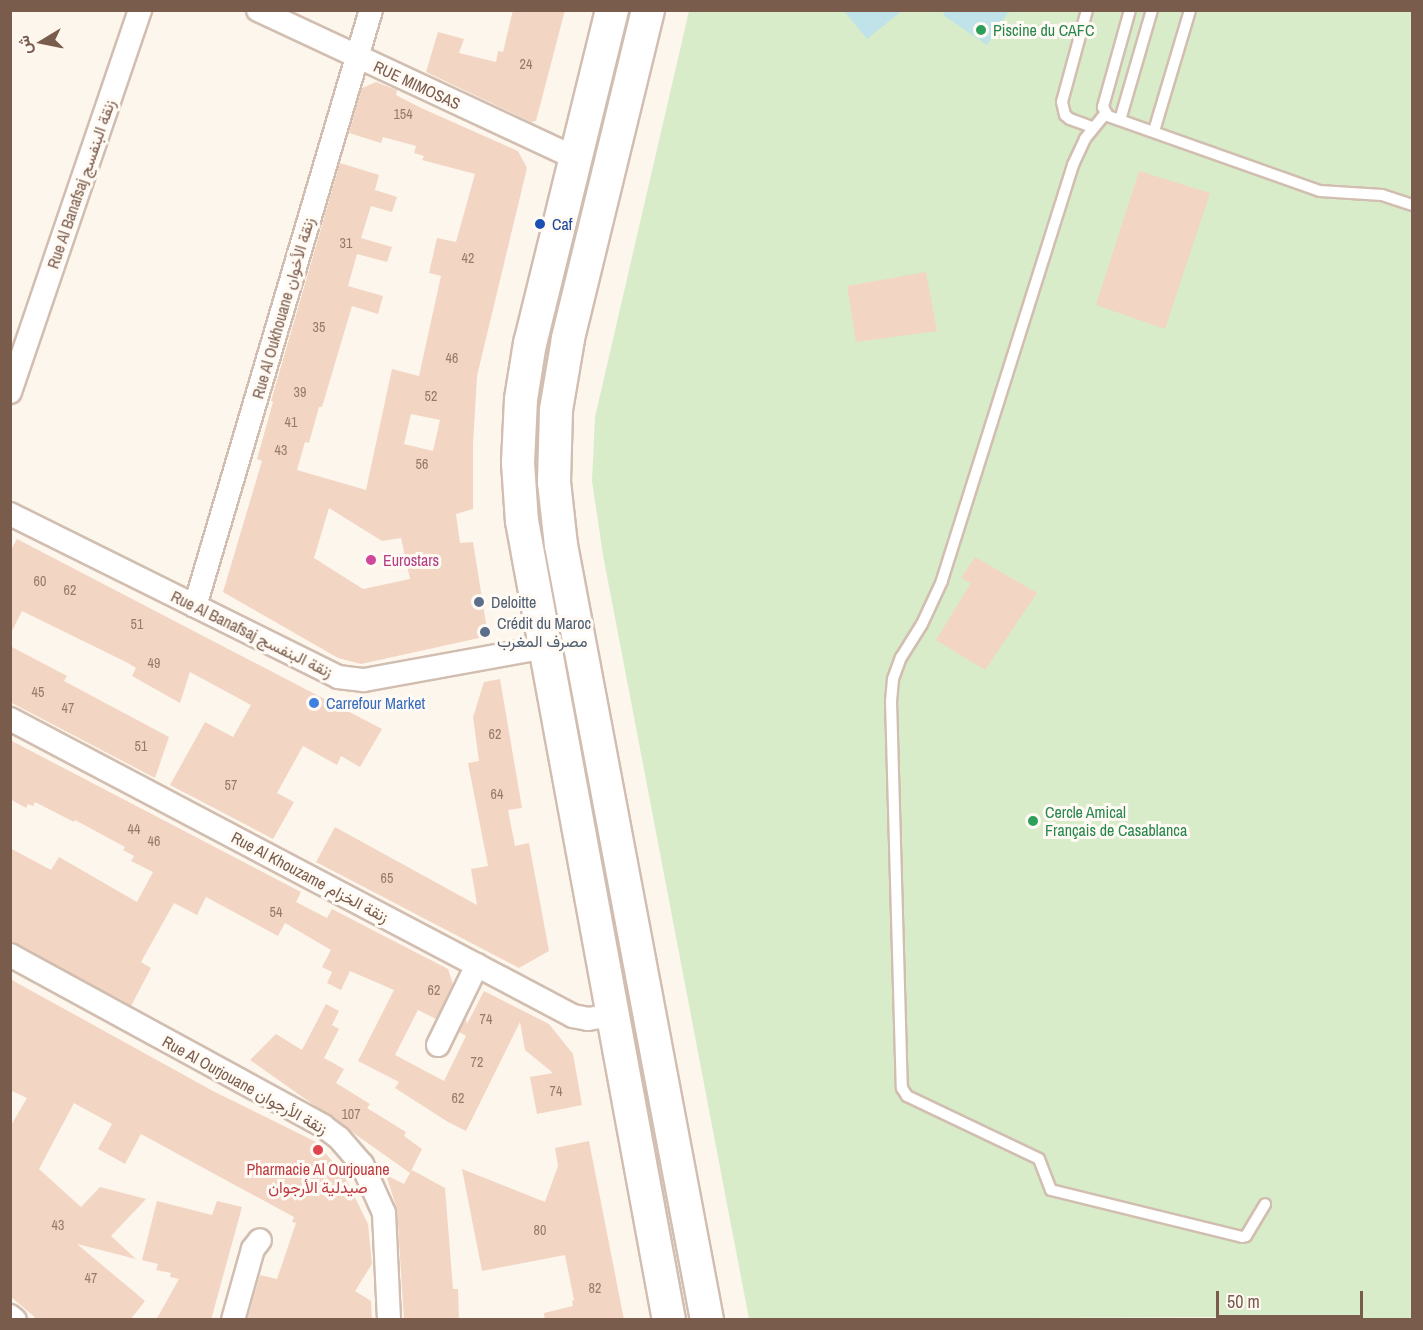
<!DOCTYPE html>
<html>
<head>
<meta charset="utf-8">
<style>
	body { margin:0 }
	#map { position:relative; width:1423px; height:1330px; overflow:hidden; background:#fdf6ec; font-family:"Archivo Narrow",Vazirmatn,sans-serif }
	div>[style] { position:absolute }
	.green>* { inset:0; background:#d8ecc9 }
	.water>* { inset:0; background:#bfe3e8 }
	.building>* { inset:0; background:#f3d5c3 }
	.roads { filter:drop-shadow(2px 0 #d1beb0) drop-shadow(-2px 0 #d1beb0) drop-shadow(0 2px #d1beb0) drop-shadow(0 -2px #d1beb0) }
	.lane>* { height:10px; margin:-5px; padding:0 5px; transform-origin:5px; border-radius:5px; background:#fff }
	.street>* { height:22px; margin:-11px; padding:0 11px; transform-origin:11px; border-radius:11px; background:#fff }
	.secondary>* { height:32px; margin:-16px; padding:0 16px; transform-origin:16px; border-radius:16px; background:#fff }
	.dots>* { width:16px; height:16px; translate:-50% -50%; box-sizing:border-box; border:3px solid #fffaf3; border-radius:50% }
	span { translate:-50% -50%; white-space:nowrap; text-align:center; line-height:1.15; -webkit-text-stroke:6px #fffaf3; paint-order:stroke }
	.number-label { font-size:14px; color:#987a6a }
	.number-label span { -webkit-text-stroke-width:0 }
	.leisure-label { font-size:16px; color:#27864d }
	.left { translate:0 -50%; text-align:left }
	.street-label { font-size:16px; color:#7a5c4d }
	.transit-label { font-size:16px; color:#164399 }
	.hotel-label { font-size:16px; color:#b23c85 }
	.service-label { font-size:16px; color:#4e5e75 }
	.shop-label { font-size:16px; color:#366cbe }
	.health-label { font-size:16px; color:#be3a42 }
	.frame { position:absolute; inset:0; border:12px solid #7a5c4d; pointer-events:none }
	.north { position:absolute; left:12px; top:12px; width:60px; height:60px; -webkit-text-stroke:4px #fffaf3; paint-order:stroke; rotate:260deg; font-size:16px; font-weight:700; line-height:24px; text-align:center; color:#7a5c4d }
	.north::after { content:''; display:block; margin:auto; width:21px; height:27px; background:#7a5c4d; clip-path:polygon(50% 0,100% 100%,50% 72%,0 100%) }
	.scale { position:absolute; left:1216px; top:1291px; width:147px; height:27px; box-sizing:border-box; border:3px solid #7a5c4d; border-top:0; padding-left:8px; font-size:18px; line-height:21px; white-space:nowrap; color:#7a5c4d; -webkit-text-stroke:4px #fffaf3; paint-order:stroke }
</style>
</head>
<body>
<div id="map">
	<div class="green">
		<i style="clip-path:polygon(689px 11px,1412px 11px,1412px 1319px,1258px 1317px,749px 1319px,603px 555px,592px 481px,595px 417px)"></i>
	</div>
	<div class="water">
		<i style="clip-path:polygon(844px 11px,902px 11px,867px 39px)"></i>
		<i style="clip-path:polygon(946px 11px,946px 10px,1009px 11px,987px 45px,943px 15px)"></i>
	</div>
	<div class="building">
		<i style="clip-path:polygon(513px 10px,565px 10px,536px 121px,531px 122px,426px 72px,438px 32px,464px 39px,459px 53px,496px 62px,498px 51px,503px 52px)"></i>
		<i style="clip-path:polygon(evenodd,376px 82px,397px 90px,396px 95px,419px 107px,518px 151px,527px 168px,477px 376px,473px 444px,473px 509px,456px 514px,460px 543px,473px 542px,488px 636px,361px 664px,338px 658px,223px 592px,262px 461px,257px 459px,273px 402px,271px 401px,340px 163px,379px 175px,375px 190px,397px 197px,392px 212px,371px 206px,361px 238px,392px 247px,387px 262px,357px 254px,348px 286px,383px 296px,378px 314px,352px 306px,322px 407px,319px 407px,309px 443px,305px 442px,297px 470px,366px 490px,392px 369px,419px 376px,441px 276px,429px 273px,437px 238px,456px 242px,475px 174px,422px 160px,424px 156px,414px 153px,416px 146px,383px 137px,381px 143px,349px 133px,362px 88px,376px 82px,411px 414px,440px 420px,433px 451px,404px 444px,411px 414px,376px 82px,329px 508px,382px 541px,401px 538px,410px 579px,363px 589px,314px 558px,329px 508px)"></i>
		<i style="clip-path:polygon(1139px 171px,1210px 193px,1165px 329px,1096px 305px)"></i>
		<i style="clip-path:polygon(926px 272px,937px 331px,856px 342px,847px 286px)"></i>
		<i style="clip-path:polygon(17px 539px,382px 729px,360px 767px,341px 756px,337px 765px,303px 746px,277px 793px,294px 802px,273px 839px,170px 785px,205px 722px,233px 737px,251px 705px,190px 672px,180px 703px,132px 676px,136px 668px,128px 663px,22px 611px,10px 635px,10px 552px)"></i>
		<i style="clip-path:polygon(975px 557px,1037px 593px,985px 670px,936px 640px,971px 583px,961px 578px)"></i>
		<i style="clip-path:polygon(10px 646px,67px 676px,64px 681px,169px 737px,155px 778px,10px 702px)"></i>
		<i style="clip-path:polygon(500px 679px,522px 808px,508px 810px,515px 846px,529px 843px,549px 951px,519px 968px,316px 862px,335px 827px,477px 905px,471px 869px,488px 866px,468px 763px,479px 761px,473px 717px,484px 682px)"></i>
		<i style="clip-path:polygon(10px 740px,301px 892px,296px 902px,327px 918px,332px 909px,448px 969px,453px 984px,436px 1019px,418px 1010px,395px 1055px,444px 1081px,466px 1036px,459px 1032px,466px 1019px,467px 1024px,484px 991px,549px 1024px,573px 1054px,582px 1105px,537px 1114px,530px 1077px,553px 1073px,525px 1050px,520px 1022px,466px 1131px,448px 1122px,395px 1088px,399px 1082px,358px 1061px,394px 990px,350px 971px,341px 990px,327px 983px,332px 972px,322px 967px,331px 950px,285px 923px,278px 936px,206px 897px,197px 915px,174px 903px,141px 962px,151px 968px,131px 1006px,10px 940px,10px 848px,51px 870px,59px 857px,137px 902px,153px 872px,131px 861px,134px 856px,123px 850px,125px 847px,75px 820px,74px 822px,35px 802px,33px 806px,28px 804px,26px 808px,10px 799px)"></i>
		<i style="clip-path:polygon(10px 979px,213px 1091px,316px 1142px,344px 1175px,368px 1224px,372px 1264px,355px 1291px,371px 1301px,372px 1320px,247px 1320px,260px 1275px,277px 1279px,296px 1223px,292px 1222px,294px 1217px,141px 1134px,125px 1164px,98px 1149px,112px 1124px,74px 1103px,39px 1169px,81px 1207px,100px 1187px,146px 1199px,111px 1236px,136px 1259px,77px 1244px,145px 1301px,130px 1320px,38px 1320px,10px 1296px,10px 1127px,27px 1098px,10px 1090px)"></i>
		<i style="clip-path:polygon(326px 1004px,339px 1011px,332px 1025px,339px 1029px,324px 1058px,344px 1069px,336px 1083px,370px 1104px,367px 1108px,406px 1132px,404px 1136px,422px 1149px,410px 1173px,412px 1170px,445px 1188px,453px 1289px,458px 1289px,459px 1320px,404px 1320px,397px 1209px,386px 1175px,404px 1184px,410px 1173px,250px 1060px,276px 1034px,302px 1050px)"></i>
		<i style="clip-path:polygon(589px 1141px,624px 1320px,545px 1320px,544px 1313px,573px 1306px,572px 1301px,574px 1300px,565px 1255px,482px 1271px,462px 1169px,545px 1202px,558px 1166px,555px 1148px)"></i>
		<i style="clip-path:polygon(157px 1201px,212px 1215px,217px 1201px,242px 1207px,211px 1320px,156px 1320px,179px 1279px,170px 1277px,171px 1273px,156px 1270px,158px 1264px,142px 1260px)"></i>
	</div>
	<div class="roads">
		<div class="lane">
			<i style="left:1087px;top:10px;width:95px;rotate:105.2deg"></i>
			<i style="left:1062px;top:102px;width:13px;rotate:77deg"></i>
			<i style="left:1065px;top:115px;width:6px;rotate:39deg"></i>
			<i style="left:1070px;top:119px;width:23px;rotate:20deg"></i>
			<i style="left:1130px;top:10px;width:101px;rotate:105.6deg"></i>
			<i style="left:1103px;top:107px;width:10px;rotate:61deg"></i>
			<i style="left:1108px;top:116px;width:225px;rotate:19.5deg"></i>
			<i style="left:1320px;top:191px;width:62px;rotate:3.7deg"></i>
			<i style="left:1382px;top:195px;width:32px;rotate:18deg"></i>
			<i style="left:1105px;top:114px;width:32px;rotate:129deg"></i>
			<i style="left:1085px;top:139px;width:29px;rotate:115deg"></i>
			<i style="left:1073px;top:165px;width:436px;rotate:107.5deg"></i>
			<i style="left:942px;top:581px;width:47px;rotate:114.9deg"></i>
			<i style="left:922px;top:624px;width:39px;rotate:122deg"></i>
			<i style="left:901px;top:657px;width:23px;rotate:110deg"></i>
			<i style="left:893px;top:679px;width:22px;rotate:95deg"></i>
			<i style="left:891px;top:701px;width:387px;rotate:88.4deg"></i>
			<i style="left:902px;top:1088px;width:9px;rotate:58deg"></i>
			<i style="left:907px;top:1096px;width:146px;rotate:25.5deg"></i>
			<i style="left:1039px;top:1159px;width:33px;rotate:69deg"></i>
			<i style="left:1051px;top:1190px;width:197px;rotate:13.8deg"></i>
			<i style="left:1242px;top:1237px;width:4px;rotate:-14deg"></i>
			<i style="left:1246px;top:1236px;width:37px;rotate:-59deg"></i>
			<i style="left:1120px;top:120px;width:115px;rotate:-73.8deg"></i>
			<i style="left:1154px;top:131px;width:126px;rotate:-73.4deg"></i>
		</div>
		<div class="street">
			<i style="left:258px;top:10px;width:351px;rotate:25deg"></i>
			<i style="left:10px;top:392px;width:404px;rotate:-71.2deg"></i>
			<i style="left:10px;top:514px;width:366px;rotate:26.4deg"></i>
			<i style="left:338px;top:677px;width:26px;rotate:7deg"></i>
			<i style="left:364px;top:680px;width:184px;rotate:-10.3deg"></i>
			<i style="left:195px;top:606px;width:621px;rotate:-73.55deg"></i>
			<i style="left:10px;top:719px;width:637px;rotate:27.81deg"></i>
			<i style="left:573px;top:1016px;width:15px;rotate:11deg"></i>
			<i style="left:588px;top:1019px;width:26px;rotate:-9deg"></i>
			<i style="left:10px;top:955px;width:357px;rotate:28.6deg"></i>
			<i style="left:323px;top:1126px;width:20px;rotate:37deg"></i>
			<i style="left:339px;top:1138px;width:35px;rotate:49deg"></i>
			<i style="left:362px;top:1164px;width:54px;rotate:65.8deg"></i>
			<i style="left:384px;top:1213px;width:107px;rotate:87.3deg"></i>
			<i style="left:438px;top:1045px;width:89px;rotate:-64deg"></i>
			<i style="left:10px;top:1316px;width:6px;rotate:39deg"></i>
			<i style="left:233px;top:1320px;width:74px;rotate:-74.3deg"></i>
			<i style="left:253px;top:1249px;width:11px;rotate:-52deg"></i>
		</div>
		<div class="secondary">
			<i style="left:612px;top:10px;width:343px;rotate:103.8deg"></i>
			<i style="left:530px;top:343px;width:57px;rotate:99.1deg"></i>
			<i style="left:521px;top:399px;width:64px;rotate:92.7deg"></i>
			<i style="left:518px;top:463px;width:58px;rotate:86.1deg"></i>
			<i style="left:522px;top:521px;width:812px;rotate:79.58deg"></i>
			<i style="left:648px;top:10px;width:339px;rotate:103.7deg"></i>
			<i style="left:568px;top:339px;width:72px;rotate:99.6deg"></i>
			<i style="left:556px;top:410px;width:72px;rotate:91.6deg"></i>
			<i style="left:554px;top:482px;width:63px;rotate:83.7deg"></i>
			<i style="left:561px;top:545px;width:789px;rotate:79.33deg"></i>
		</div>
	</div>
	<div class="dots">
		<i style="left:981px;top:30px;background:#2e9e5b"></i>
		<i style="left:540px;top:224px;background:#1a4fb4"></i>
		<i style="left:371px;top:560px;background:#d1479c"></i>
		<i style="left:479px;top:602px;background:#5c6f8a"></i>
		<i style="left:485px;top:632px;background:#5c6f8a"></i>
		<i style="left:314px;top:703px;background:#3f7fe0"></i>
		<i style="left:1033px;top:821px;background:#2e9e5b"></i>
		<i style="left:318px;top:1150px;background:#e0444e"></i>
	</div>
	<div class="number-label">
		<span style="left:526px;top:64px">24</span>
		<span style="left:403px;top:114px">154</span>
		<span style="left:346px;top:243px">31</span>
		<span style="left:468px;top:258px">42</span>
		<span style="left:319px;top:327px">35</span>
		<span style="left:452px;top:358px">46</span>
		<span style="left:300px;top:392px">39</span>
		<span style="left:431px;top:396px">52</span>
		<span style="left:291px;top:422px">41</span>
		<span style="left:281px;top:450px">43</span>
		<span style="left:422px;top:464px">56</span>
		<span style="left:40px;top:581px">60</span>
		<span style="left:70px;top:590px">62</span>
		<span style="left:137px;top:624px">51</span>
		<span style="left:154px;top:663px">49</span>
		<span style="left:38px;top:692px">45</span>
		<span style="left:68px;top:708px">47</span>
		<span style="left:495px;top:734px">62</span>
		<span style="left:141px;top:746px">51</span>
		<span style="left:231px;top:785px">57</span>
		<span style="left:497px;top:794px">64</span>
		<span style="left:134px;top:829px">44</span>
		<span style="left:154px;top:841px">46</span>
		<span style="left:387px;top:878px">65</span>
		<span style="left:276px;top:912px">54</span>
		<span style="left:434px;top:990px">62</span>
		<span style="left:486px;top:1019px">74</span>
		<span style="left:477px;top:1062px">72</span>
		<span style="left:556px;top:1091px">74</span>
		<span style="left:458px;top:1098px">62</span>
		<span style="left:351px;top:1114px">107</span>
		<span style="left:58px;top:1225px">43</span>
		<span style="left:540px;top:1230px">80</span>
		<span style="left:91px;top:1278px">47</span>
		<span style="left:595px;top:1288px">82</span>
	</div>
	<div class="leisure-label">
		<span class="left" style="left:993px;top:30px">Piscine du CAFC</span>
		<span class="left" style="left:1045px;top:821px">Cercle Amical<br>Français de Casablanca</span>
	</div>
	<div class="street-label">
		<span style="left:417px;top:85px;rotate:25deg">RUE MIMOSAS</span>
		<span style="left:81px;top:184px;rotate:-71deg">Rue Al Banafsaj زنقة البنفسج</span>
		<span style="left:283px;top:308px;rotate:-74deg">Rue Al Oukhouane زنقة الأخوان</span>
		<span style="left:252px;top:634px;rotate:26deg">Rue Al Banafsaj زنقة البنفسج</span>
		<span style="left:310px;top:877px;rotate:28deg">Rue Al Khouzame زنقة الخزام</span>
		<span style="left:245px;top:1085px;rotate:29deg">Rue Al Ourjouane زنقة الأرجوان</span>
	</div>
	<div class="transit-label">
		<span class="left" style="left:552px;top:224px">Caf</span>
	</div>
	<div class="hotel-label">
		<span class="left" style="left:383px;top:560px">Eurostars</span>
	</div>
	<div class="service-label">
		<span class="left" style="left:491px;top:602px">Deloitte</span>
		<span class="left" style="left:497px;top:632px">Crédit du Maroc<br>مصرف المغرب</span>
	</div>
	<div class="shop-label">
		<span class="left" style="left:326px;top:703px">Carrefour Market</span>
	</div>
	<div class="health-label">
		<span style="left:318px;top:1178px">Pharmacie Al Ourjouane<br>صيدلية الأرجوان</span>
	</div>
	<div class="frame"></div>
	<div class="north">ش</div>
	<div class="scale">50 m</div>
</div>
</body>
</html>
